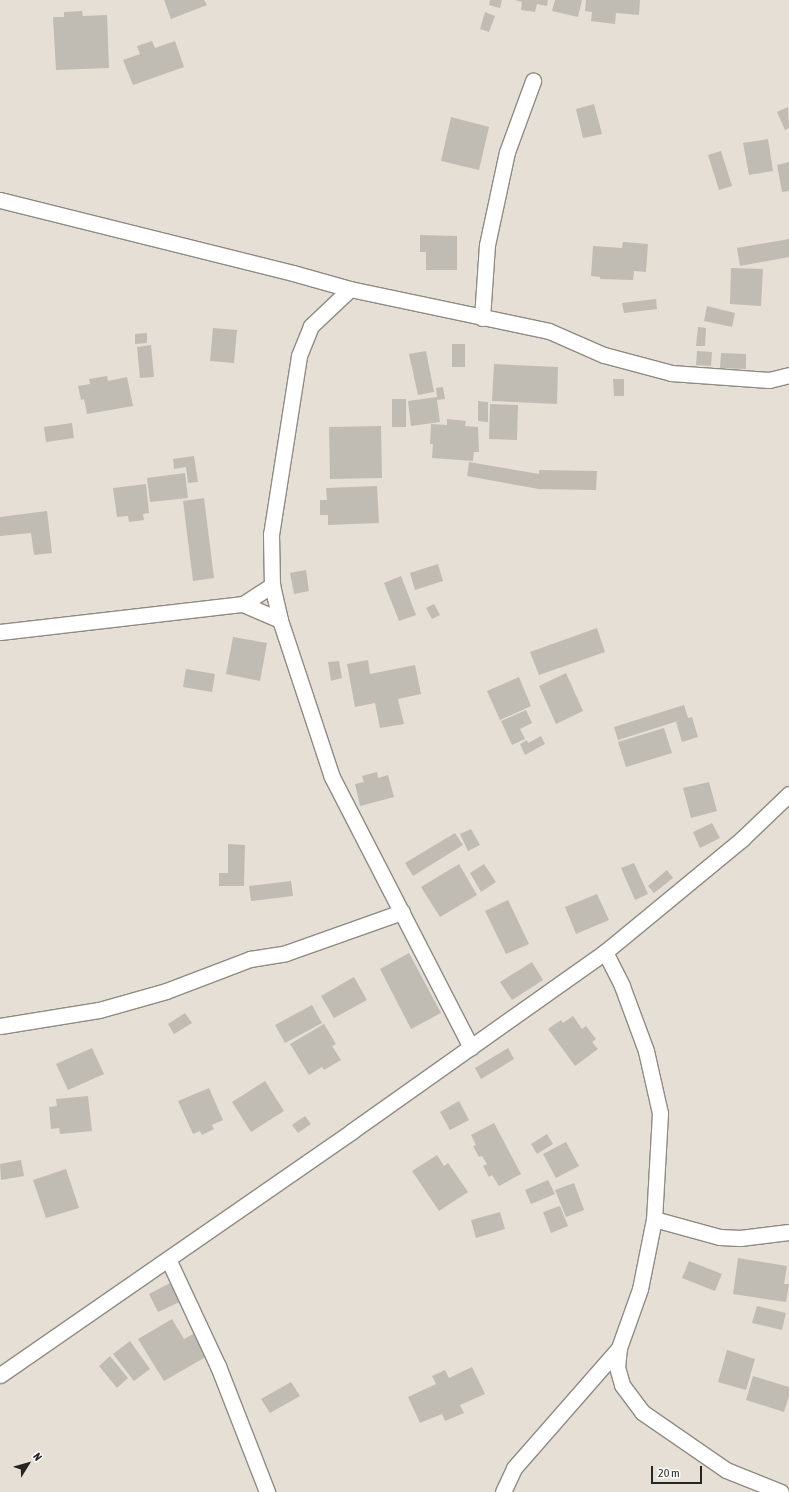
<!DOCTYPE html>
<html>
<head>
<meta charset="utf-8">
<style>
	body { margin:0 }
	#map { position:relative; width:789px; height:1492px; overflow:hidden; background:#e5dfd6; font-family:"Asap Condensed",sans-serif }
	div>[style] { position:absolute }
	.building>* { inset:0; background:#c1bcb3 }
	.roads { filter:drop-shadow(1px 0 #908b82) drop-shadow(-1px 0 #908b82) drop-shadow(0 1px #908b82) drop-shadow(0 -1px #908b82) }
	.street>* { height:15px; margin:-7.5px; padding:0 7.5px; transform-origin:7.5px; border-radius:7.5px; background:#fff }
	span { translate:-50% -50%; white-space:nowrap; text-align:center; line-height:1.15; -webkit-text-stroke:4px #fff; paint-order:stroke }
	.north { position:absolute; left:8px; top:1444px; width:40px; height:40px; -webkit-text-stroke:3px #fff; paint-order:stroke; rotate:53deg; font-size:11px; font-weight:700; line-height:16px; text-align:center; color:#272521 }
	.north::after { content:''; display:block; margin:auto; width:14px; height:18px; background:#272521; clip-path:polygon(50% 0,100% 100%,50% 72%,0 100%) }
	.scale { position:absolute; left:651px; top:1466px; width:51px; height:18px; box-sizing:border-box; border:2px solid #272521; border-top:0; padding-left:5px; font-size:12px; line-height:14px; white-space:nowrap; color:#272521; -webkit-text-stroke:3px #fff; paint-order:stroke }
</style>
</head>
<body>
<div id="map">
	<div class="building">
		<i style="clip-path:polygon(164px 0,204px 0,207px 5px,171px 19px)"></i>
		<i style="clip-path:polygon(490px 0,502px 0,500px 8px,489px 5px)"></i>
		<i style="clip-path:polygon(515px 0,548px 0,547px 6px,537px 4px,535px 12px,521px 10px,522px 2px)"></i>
		<i style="clip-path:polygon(555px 0,582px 0,578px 17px,552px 11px)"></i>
		<i style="clip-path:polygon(586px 0,640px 0,639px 15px,616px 13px,615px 24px,591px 21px,592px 12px,585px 11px)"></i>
		<i style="clip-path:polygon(82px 11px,83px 16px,107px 15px,109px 68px,56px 70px,53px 17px,64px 17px,64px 12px)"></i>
		<i style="clip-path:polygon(485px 12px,495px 16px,489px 32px,480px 29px)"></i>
		<i style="clip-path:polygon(152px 41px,155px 48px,175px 41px,184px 67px,133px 85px,123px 60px,140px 54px,137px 46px)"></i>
		<i style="clip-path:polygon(594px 104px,602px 134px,583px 138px,576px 109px)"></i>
		<i style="clip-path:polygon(788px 107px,789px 128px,785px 130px,777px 112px)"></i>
		<i style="clip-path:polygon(451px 117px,489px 127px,479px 170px,441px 161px)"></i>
		<i style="clip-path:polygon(768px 139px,773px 171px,749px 175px,743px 143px)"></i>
		<i style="clip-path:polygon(721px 151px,732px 186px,719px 190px,708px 155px)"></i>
		<i style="clip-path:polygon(789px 162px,789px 191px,782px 192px,777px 165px)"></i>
		<i style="clip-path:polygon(420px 235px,457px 236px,457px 270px,426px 270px,426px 252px,420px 252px)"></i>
		<i style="clip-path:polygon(789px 239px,789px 257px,740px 266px,737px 248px)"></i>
		<i style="clip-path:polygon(623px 242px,648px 244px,646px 272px,634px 271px,633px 280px,600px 279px,600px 277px,591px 276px,593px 246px,622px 248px)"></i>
		<i style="clip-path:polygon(731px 268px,763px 269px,761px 306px,730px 304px)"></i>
		<i style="clip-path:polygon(656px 299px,657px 309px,624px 313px,622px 303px)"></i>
		<i style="clip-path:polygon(707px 306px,735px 313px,732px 327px,704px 321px)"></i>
		<i style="clip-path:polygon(698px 327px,706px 328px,705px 346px,696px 346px)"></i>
		<i style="clip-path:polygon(213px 328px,237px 330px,234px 363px,210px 361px)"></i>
		<i style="clip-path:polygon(147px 333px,147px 343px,135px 344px,135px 334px)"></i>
		<i style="clip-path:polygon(452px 344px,465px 344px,465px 367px,452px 367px)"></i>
		<i style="clip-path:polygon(151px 345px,154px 377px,140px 378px,137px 347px)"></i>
		<i style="clip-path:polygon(426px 351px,434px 392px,418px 395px,409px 354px)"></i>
		<i style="clip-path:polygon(697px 351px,712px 352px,711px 366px,696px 365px)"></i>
		<i style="clip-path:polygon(721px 353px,746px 354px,746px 369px,720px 368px)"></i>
		<i style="clip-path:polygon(494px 364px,558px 367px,557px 404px,492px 401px)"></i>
		<i style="clip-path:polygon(107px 376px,108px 381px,127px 377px,133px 406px,87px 414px,84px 399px,81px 400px,78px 386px,90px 384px,89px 379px)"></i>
		<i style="clip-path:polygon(613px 379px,624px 379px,624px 396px,614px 396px)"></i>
		<i style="clip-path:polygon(443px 387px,445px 399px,437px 400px,440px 422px,411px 426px,408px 401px,437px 397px,436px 388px)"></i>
		<i style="clip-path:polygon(392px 399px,406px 399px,406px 427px,392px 427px)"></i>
		<i style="clip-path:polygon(478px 401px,488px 402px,488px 422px,478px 421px)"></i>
		<i style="clip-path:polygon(490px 404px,518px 405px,517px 440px,489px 439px)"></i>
		<i style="clip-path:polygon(447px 419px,466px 421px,465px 426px,478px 427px,479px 452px,474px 452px,473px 461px,432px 458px,433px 444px,430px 444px,431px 424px,447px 425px)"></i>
		<i style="clip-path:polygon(72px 423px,74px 438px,46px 442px,44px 427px)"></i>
		<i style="clip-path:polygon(381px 426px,382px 478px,330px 479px,329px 427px)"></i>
		<i style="clip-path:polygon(194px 456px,198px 482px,188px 483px,186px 467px,174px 469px,173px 459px)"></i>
		<i style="clip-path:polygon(469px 462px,539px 474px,539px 470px,597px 471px,596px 490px,539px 489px,467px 476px)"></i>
		<i style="clip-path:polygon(185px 473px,188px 498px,150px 502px,147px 478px)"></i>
		<i style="clip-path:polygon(146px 484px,149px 513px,143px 514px,144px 520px,129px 522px,128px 516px,117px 517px,113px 488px)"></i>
		<i style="clip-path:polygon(377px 486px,379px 523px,328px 525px,328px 515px,320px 515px,320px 500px,327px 500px,326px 488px)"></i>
		<i style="clip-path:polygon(204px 498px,214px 578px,193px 581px,183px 501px)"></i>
		<i style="clip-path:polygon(47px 511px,52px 553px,34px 555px,31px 533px,0 536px,0 517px)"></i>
		<i style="clip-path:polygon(438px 564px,443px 581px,415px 590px,410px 573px)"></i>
		<i style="clip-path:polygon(306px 570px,309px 591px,294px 594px,290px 573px)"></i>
		<i style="clip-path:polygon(401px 576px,416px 615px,399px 621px,384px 583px)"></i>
		<i style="clip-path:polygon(434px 604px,440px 615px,432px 619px,426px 608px)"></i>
		<i style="clip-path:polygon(597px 628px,605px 652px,539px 675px,530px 652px)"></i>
		<i style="clip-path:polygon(233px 637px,267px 643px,260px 681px,226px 674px)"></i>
		<i style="clip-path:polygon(368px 660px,370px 674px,415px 665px,421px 694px,398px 699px,404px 724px,380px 728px,375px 703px,355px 707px,347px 664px)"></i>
		<i style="clip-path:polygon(339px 661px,342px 678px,331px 681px,328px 662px)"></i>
		<i style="clip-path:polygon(186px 669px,215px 674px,212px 692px,183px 687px)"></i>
		<i style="clip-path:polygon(566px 673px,583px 711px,556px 724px,539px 686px)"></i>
		<i style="clip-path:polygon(519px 677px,531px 706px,500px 720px,487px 691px)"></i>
		<i style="clip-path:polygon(684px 705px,688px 718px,692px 717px,698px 737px,682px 742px,676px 722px,681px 720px,618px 740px,614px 727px)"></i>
		<i style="clip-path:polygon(526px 710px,532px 723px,520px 729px,525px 739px,512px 745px,501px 721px)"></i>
		<i style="clip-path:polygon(664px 728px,672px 753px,626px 767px,618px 742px)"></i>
		<i style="clip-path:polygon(541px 736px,545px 744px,525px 755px,520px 744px,527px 740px,528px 743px)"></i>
		<i style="clip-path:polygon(377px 772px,378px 778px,388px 775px,394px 797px,360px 806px,355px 784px,364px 782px,362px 776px)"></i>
		<i style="clip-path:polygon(709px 782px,717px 811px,691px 818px,683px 788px)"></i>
		<i style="clip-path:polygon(712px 823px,720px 838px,700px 848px,693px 832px)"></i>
		<i style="clip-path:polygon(471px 829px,480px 845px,468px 851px,460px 834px)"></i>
		<i style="clip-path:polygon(455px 833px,463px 845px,413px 876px,405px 863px)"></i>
		<i style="clip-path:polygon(228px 844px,245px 845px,244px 886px,219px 886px,219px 873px,228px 873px)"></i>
		<i style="clip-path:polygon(634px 863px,648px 894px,635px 900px,621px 868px)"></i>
		<i style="clip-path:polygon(459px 864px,477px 895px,440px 917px,421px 887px)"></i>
		<i style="clip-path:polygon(484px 864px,496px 882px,481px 892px,470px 873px)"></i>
		<i style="clip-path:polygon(667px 870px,673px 878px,654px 893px,648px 886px)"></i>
		<i style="clip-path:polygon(291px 881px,293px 896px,251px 901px,249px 886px)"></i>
		<i style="clip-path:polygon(597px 894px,609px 920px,576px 934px,565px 907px)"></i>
		<i style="clip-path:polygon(508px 900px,529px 944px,506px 954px,485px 911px)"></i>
		<i style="clip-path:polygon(409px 953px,441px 1013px,411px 1029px,380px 969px)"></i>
		<i style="clip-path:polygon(532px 962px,543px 980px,512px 1000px,500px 982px)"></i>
		<i style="clip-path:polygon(354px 977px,367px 1000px,334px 1018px,321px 996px)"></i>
		<i style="clip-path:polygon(312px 1005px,322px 1023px,285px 1043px,275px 1025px)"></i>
		<i style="clip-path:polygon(185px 1013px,192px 1023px,174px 1034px,168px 1024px)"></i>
		<i style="clip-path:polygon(573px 1016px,582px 1029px,586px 1026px,596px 1039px,592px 1042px,598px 1049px,575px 1066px,548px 1029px,561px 1020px,563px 1023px)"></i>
		<i style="clip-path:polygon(324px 1024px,336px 1044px,332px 1046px,341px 1060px,324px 1070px,322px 1067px,309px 1075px,290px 1044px)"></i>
		<i style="clip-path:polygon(92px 1048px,104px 1074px,68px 1090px,56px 1064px)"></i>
		<i style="clip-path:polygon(508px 1048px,514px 1059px,481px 1079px,475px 1068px)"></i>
		<i style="clip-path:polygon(265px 1081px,284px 1111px,251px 1132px,232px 1102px)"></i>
		<i style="clip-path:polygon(209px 1088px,223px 1120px,212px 1125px,214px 1129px,202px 1135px,200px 1131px,193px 1134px,178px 1101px)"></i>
		<i style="clip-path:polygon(88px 1096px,92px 1131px,60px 1134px,59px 1128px,51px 1129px,49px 1107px,57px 1106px,56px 1099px)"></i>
		<i style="clip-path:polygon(459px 1101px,469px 1120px,450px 1130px,440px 1112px)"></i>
		<i style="clip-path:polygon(305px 1116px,311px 1124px,298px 1133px,292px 1125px)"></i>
		<i style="clip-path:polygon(494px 1123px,521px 1174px,499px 1186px,492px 1175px,489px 1177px,483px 1166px,487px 1164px,482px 1156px,479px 1157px,473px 1146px,476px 1145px,471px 1135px)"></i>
		<i style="clip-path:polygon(547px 1134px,553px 1144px,537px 1154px,531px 1144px)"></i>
		<i style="clip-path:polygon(566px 1142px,579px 1166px,556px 1178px,543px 1154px)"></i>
		<i style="clip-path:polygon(437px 1155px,444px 1166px,448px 1163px,468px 1192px,439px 1211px,412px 1171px)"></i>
		<i style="clip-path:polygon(21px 1160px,24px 1176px,1px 1180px,0 1164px)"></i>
		<i style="clip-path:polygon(66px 1169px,79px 1208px,46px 1218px,33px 1180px)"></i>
		<i style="clip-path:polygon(548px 1180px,555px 1194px,531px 1204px,525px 1190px)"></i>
		<i style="clip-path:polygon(574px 1183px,584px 1210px,566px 1217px,555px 1190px)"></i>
		<i style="clip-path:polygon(560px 1206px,568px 1226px,551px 1233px,543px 1212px)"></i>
		<i style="clip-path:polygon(500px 1212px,505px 1229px,476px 1238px,471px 1220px)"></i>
		<i style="clip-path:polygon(738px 1258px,787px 1266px,784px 1284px,789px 1284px,786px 1302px,733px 1294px)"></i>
		<i style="clip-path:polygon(689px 1261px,722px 1274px,715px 1291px,682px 1278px)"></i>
		<i style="clip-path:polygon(172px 1282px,182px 1301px,158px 1312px,149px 1294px)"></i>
		<i style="clip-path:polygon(757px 1306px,786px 1313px,782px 1330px,752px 1323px)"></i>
		<i style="clip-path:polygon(172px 1319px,184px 1339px,195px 1333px,209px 1355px,164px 1381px,138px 1339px)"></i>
		<i style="clip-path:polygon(130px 1341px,150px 1369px,134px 1381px,113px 1354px)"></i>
		<i style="clip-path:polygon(727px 1350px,755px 1359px,746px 1390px,718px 1382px)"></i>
		<i style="clip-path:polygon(110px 1356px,128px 1378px,117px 1388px,99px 1366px)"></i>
		<i style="clip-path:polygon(472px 1367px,485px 1394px,460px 1405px,464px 1413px,445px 1421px,442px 1414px,420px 1423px,408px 1397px,436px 1384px,432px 1376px,445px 1370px,449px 1378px)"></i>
		<i style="clip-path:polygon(753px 1376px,789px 1387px,789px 1396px,784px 1412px,746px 1400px)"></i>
		<i style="clip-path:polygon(291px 1382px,300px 1396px,270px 1413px,261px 1399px)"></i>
	</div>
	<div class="roads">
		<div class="street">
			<i style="left:0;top:200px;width:302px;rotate:14deg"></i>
			<i style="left:293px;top:273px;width:59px;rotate:15.7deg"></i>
			<i style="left:350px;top:289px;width:203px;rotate:11.9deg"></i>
			<i style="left:549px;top:331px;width:60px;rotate:23.6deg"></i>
			<i style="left:604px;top:355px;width:69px;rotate:15deg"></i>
			<i style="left:671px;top:373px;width:98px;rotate:4.1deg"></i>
			<i style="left:769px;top:380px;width:21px;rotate:-14deg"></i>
			<i style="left:350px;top:289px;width:54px;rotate:136.5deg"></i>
			<i style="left:311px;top:326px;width:32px;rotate:112deg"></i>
			<i style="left:299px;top:356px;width:180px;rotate:98.9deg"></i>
			<i style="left:271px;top:534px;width:51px;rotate:88.9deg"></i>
			<i style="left:272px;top:585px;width:36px;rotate:77deg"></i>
			<i style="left:280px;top:620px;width:165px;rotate:71.7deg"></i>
			<i style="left:332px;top:777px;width:304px;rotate:62.8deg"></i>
			<i style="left:482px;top:318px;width:73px;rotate:-86.1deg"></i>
			<i style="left:487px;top:245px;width:95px;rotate:-77.9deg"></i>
			<i style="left:507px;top:152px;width:76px;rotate:-69.9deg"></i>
			<i style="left:243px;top:604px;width:40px;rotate:23.4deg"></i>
			<i style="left:0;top:632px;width:245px;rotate:-6.6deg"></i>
			<i style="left:243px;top:604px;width:35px;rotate:-33deg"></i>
			<i style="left:605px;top:952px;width:38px;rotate:63deg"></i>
			<i style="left:622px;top:986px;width:69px;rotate:69.7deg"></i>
			<i style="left:646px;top:1051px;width:64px;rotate:77.3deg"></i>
			<i style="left:660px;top:1113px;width:106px;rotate:93.2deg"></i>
			<i style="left:654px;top:1219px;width:71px;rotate:101.3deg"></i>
			<i style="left:640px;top:1289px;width:63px;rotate:109.6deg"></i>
			<i style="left:619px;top:1348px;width:19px;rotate:96deg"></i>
			<i style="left:617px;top:1367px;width:19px;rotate:74deg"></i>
			<i style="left:622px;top:1385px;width:34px;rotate:53deg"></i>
			<i style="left:642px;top:1412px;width:102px;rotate:34.6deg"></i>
			<i style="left:726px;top:1470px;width:59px;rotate:21.8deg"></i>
			<i style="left:0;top:1026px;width:100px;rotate:-9.2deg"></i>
			<i style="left:99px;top:1010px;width:70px;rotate:-15.8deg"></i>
			<i style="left:166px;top:991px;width:90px;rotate:-20.9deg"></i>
			<i style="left:250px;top:959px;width:36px;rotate:-9deg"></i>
			<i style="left:286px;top:953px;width:123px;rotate:-19.5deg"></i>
			<i style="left:654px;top:1219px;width:68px;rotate:15.3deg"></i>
			<i style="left:720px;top:1237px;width:20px;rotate:3deg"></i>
			<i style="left:740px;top:1238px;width:49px;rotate:-7deg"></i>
			<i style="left:168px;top:1259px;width:118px;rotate:65deg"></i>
			<i style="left:218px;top:1366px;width:135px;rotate:68.7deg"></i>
			<i style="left:0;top:1375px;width:428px;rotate:-34.7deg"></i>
			<i style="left:352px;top:1131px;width:310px;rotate:-35.3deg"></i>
			<i style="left:605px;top:952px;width:178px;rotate:-39.5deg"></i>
			<i style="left:742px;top:839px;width:65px;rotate:-43.8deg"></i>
			<i style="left:503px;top:1492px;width:26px;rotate:-65deg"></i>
			<i style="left:514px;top:1468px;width:159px;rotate:-48.8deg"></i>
		</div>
	</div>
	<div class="north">N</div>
	<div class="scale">20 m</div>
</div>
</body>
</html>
